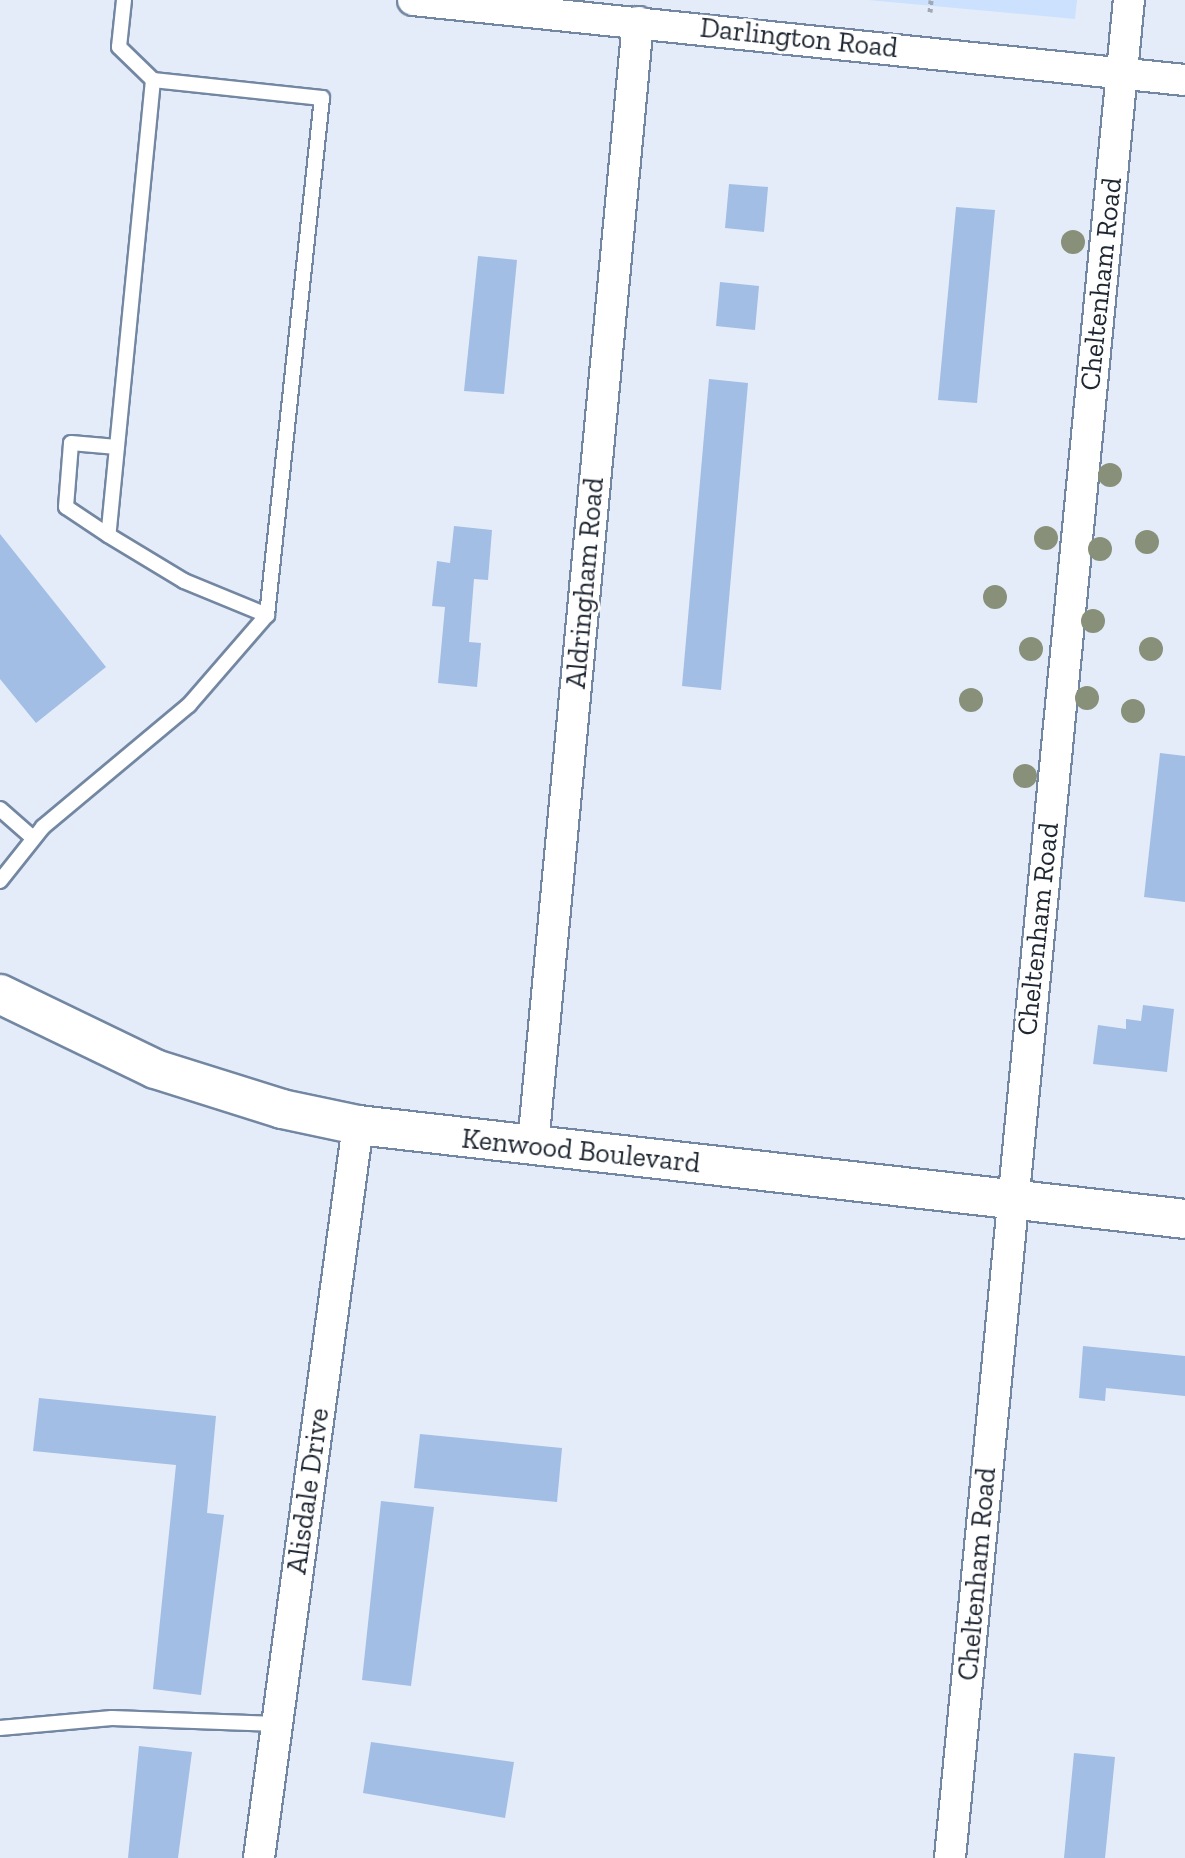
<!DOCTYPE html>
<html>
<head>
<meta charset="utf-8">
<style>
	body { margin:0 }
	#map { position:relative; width:1185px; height:1858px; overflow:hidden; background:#e4ecf9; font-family:"Zilla Slab",serif }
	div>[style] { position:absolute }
	.built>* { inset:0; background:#cce1fe }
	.building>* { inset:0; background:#a2bee5 }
	.path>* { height:5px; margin-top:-2.5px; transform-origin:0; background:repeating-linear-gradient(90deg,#a1a9b5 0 4px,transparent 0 8px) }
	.roads { filter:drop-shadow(2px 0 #7387a2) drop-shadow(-2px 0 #7387a2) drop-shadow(0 2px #7387a2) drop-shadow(0 -2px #7387a2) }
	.service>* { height:14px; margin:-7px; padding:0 7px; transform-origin:7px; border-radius:7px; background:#fff }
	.minor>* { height:30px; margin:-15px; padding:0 15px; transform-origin:15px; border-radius:15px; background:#fff }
	.tertiary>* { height:38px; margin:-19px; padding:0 19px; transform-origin:19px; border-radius:19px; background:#fff }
	.trees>* { width:24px; height:24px; margin:-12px; border-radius:50%; background:#889079 }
	span { translate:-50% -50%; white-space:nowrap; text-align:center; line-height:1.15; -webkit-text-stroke:6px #fff; paint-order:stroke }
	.street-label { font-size:28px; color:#1e2631 }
</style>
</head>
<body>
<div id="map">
	<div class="built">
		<i style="clip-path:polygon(868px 0,1077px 0,1075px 19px)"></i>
	</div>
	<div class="building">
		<i style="clip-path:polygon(729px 184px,768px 187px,764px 232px,725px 228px)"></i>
		<i style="clip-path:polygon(956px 207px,995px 210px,977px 403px,938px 400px)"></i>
		<i style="clip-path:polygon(478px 256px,517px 260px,504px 394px,464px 391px)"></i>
		<i style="clip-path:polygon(720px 282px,759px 286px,755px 330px,716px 326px)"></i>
		<i style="clip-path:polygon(709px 379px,748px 383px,721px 690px,682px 686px)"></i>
		<i style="clip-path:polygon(454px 526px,492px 530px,488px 580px,474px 579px,469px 642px,481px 643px,477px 687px,438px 683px,445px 607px,432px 606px,437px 561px,450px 563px)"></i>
		<i style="clip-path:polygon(0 534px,106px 667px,36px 723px,0 679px)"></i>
		<i style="clip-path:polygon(1160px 753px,1185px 756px,1185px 902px,1144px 897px)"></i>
		<i style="clip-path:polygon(1143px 1005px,1174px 1009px,1167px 1072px,1093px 1064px,1098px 1025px,1126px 1029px,1126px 1019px,1141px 1021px)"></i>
		<i style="clip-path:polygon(1083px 1346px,1185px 1356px,1185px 1396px,1106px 1388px,1105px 1401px,1079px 1398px)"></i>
		<i style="clip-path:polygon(39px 1398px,216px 1416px,207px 1513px,224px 1515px,201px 1695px,153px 1689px,176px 1465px,33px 1451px)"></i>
		<i style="clip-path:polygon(420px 1434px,562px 1448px,557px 1502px,414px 1488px)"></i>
		<i style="clip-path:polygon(381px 1501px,434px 1507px,411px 1686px,362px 1680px)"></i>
		<i style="clip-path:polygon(371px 1742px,514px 1762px,505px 1818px,363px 1793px)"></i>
		<i style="clip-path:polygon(139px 1746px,192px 1752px,178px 1858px,128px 1858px)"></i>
		<i style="clip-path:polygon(1074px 1753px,1115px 1757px,1105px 1858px,1064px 1858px)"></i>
	</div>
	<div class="path">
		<i style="left:930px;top:12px;width:12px;rotate:-85deg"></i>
	</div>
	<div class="roads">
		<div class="service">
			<i style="left:124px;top:0;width:47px;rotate:96.1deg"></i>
			<i style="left:119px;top:47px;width:47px;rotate:44.1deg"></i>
			<i style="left:153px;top:80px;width:457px;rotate:95.6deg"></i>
			<i style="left:108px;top:535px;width:89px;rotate:31.2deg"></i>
			<i style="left:184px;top:581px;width:90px;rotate:22.3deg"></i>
			<i style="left:108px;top:535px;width:50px;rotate:-146.3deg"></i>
			<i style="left:66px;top:507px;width:64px;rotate:-85.5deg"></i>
			<i style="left:71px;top:443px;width:46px;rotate:5deg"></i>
			<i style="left:0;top:809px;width:44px;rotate:41.3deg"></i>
			<i style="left:0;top:881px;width:69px;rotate:-51.5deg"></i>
			<i style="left:43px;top:827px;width:190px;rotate:-39.9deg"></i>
			<i style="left:189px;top:705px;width:119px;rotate:-49.1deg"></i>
			<i style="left:267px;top:615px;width:520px;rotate:-83.93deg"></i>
			<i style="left:322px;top:98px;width:170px;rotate:-173.9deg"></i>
			<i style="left:0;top:1728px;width:112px;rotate:-5.1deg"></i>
			<i style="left:112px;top:1718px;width:165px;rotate:2.1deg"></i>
		</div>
		<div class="minor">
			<i style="left:413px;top:0;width:776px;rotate:5.92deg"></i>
			<i style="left:533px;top:1145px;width:1128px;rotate:-84.66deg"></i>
			<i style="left:259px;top:1858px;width:740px;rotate:-82.31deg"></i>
			<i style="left:950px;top:1858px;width:1867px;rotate:-84.5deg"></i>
		</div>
		<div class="tertiary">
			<i style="left:0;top:994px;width:172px;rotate:25.8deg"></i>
			<i style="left:155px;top:1069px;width:133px;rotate:17.5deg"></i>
			<i style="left:282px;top:1109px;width:78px;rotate:11.9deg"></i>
			<i style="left:358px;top:1125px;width:832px;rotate:6.48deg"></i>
		</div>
	</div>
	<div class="trees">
		<i style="left:1073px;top:242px"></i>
		<i style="left:1110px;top:475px"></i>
		<i style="left:1046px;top:538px"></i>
		<i style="left:1147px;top:542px"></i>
		<i style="left:1100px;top:549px"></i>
		<i style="left:995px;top:597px"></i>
		<i style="left:1093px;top:621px"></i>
		<i style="left:1031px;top:649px"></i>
		<i style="left:1151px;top:649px"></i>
		<i style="left:1087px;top:698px"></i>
		<i style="left:971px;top:700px"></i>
		<i style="left:1133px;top:711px"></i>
		<i style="left:1025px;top:776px"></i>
	</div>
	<div class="street-label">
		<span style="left:799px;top:38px;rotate:6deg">Darlington Road</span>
		<span style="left:1101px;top:284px;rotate:-84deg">Cheltenham Road</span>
		<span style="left:585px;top:583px;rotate:-85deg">Aldringham Road</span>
		<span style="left:1038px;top:929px;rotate:-84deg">Cheltenham Road</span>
		<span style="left:581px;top:1151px;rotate:6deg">Kenwood Boulevard</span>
		<span style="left:308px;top:1491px;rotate:-82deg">Alisdale Drive</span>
		<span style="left:977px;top:1574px;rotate:-85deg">Cheltenham Road</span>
	</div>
</div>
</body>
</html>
